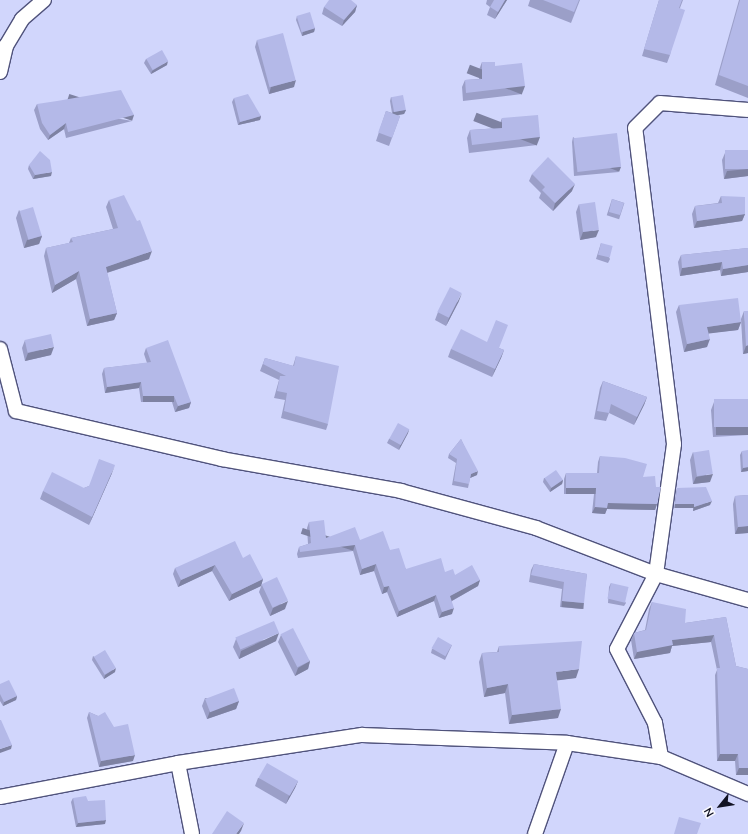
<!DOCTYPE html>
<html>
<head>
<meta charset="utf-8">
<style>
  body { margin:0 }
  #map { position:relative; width:748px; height:834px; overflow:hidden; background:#d1d6fc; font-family:"Nunito Sans",sans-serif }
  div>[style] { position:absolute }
  .roads { filter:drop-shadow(1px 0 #50537c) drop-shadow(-1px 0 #50537c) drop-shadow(0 1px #50537c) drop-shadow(0 -1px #50537c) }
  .minor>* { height:14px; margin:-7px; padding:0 7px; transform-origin:7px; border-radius:7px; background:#fff }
  .wall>* { inset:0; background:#9b9fc8; transform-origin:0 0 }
  .shaded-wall>* { inset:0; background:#7e82a2; transform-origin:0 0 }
  .building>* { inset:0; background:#b4b9e8; transform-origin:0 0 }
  span { translate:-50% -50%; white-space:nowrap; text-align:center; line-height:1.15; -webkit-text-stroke:3px #f9f9fe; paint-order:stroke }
  .north { position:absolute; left:700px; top:786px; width:40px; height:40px; -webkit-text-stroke:3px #f9f9fe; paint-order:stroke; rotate:240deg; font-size:11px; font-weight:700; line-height:16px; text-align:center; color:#121323 }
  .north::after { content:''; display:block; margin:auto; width:14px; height:18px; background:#121323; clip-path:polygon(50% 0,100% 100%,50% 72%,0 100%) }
</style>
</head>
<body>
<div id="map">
  <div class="roads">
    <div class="minor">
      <div style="left:0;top:72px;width:27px;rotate:-77deg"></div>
      <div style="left:6px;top:46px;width:31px;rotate:-59deg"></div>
      <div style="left:22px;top:19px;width:29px;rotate:-41deg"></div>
      <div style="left:0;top:349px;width:64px;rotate:75.5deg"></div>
      <div style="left:16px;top:411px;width:212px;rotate:13.1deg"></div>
      <div style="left:222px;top:459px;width:182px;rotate:10.1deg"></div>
      <div style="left:401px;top:491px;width:140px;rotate:15.3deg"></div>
      <div style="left:536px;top:528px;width:129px;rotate:21deg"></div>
      <div style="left:656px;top:574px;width:96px;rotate:15.8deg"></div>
      <div style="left:661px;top:757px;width:35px;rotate:-100deg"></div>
      <div style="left:655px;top:723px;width:83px;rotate:-117.2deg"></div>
      <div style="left:617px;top:649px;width:85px;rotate:-62.5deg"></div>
      <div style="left:656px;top:574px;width:131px;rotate:-82.1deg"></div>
      <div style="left:674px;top:444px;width:318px;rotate:-97deg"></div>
      <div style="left:635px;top:128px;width:35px;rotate:-45deg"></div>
      <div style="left:660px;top:103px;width:88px;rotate:4.5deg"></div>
      <div style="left:178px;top:763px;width:72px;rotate:78.8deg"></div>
      <div style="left:0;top:797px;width:181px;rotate:-10.8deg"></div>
      <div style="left:178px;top:763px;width:186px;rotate:-8.7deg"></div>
      <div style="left:362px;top:735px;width:205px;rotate:2.2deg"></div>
      <div style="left:567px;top:743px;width:95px;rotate:8.5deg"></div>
      <div style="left:661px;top:757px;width:95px;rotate:23deg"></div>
      <div style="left:535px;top:834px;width:96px;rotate:-70.6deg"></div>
    </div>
  </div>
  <div class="wall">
    <div style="clip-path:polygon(487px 0,507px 0,495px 19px,487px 15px,490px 7px,486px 4px)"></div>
    <div style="clip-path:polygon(530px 0,580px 0,571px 23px,528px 6px)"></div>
    <div style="clip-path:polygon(659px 0,683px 0,680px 8px,670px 55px,667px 63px,642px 56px)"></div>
    <div style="clip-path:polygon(739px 0,748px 0,748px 98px,715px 85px)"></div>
    <div style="clip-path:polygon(357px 5px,355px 12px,342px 26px,322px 14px,324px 7px)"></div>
    <div style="clip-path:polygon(297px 16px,315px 28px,314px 32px,302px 36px,296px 20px)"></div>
    <div style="clip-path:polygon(257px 40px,294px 87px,269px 94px,255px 47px)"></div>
    <div style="clip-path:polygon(146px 59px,167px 65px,151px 74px,144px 63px)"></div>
    <div style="clip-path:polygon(482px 62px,495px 66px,522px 94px,463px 101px,462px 87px,465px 80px,479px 79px,479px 70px)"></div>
    <div style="clip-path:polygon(391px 97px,406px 110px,404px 114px,397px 115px,400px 116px,389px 146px,376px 141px,386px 111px,392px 113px,390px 101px)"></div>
    <div style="clip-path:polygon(234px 98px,261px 116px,260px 120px,238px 125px,232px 102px)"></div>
    <div style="clip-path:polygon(37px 104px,132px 121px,66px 138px,64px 129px,48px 140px,40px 129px,34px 110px)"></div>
    <div style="clip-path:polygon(502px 118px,537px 145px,469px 153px,467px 138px,470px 130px,499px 128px,499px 126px)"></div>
    <div style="clip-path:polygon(573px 137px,619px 172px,574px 176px,572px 142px)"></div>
    <div style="clip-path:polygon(748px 150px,748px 176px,724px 179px,722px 160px,725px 153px)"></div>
    <div style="clip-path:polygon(29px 165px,51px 176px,33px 179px,28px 169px)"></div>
    <div style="clip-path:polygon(532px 174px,572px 191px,553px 211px,539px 198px,541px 193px,529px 181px)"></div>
    <div style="clip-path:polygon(721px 196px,745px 214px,742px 221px,694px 228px,692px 214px,695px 206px,718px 203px)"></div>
    <div style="left:612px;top:199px;width:13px;height:17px;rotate:18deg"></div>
    <div style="clip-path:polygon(109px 200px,149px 259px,107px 273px,117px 313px,114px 320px,87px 326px,76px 279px,52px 293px,44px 256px,46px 248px,69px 243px,71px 238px,113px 229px,106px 207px)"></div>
    <div style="clip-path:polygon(579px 204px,596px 237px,580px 240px,576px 212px)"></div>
    <div style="clip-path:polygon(19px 210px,42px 236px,39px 244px,24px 248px,16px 218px)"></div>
    <div style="clip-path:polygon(601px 243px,610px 259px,608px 263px,596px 259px)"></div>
    <div style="clip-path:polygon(748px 248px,748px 272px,721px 276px,720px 270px,680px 276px,678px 262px,681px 255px)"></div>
    <div style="clip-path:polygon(459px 301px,446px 326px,435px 320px,438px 312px)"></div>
    <div style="clip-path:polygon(679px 305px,741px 322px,738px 330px,709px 333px,707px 347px,684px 352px,676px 312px)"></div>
    <div style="clip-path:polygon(744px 311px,748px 353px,743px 354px,741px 319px)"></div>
    <div style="clip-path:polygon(25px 340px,51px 355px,25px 361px,22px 348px)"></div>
    <div style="clip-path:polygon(146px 348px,191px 402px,189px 408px,175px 412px,172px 402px,141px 402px,139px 388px,105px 393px,102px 374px,104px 368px,147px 363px,144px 354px)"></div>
    <div style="clip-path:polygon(499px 348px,504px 350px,501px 358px,492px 377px,448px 357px,451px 349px)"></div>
    <div style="clip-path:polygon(296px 356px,328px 424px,326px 430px,281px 418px,285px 400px,274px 398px,279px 380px,260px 371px,265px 358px,293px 366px)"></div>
    <div style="clip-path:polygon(603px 381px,647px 397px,644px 405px,634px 425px,609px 413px,606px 421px,594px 419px,600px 388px)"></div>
    <div style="clip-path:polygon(714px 402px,748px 435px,713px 437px,711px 410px)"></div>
    <div style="clip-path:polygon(409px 429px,408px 433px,399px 450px,387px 443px,389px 439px)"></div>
    <div style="clip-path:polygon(461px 439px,477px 475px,470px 478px,468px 488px,452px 485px,456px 463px,448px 458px,449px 454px)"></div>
    <div style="clip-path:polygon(742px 451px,748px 471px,741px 472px,740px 455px)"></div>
    <div style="clip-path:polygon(693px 452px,710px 482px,693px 484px,690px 460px)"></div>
    <div style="clip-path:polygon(600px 456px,643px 477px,657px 504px,655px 510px,607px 509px,605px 514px,592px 513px,594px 494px,564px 494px,564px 479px,566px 473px,597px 473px,598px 462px)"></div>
    <div style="clip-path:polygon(112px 473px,89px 525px,40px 499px,43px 491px,84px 488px,89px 486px)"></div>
    <div style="clip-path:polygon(544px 478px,563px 480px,562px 484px,550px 492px,543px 482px)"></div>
    <div style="clip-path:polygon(677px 488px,710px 505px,693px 511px,693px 508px,674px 508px,676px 492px)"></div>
    <div style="clip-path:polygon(748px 495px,748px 533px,735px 534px,733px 504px,735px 496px)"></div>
    <div style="clip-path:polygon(309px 522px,326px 538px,360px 540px,390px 550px,406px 569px,445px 572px,455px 575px,480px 580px,478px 586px,452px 601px,452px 614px,439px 618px,434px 601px,397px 617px,387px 592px,382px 594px,374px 571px,360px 575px,353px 551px,298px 558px,297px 554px,299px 547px,308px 544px,307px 528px)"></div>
    <div style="clip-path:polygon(243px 558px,263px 579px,261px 586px,229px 601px,212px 571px,178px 587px,173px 574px,175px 568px)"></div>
    <div style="clip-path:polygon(534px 564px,587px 574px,582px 609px,560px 607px,562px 589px,529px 582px,531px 570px)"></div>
    <div style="clip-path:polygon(611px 583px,626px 603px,624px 606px,608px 603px,609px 587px)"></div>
    <div style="clip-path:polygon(262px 584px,285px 609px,270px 616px,259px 592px)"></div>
    <div style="clip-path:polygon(652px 602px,685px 623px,726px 617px,736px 666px,748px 669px,748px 775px,736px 775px,735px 761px,717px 761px,715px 675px,717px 670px,711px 642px,672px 646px,670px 653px,634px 659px,631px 640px,634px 633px,645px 630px,649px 609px)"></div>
    <div style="clip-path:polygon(281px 635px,310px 661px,308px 669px,295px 676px,278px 642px)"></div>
    <div style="clip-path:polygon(236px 639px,276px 641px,239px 659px,233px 647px)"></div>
    <div style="clip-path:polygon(452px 645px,445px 660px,431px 653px,432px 649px)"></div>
    <div style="clip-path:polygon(499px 646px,576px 678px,557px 680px,558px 718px,509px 724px,505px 693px,484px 697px,479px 662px,482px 653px,497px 652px)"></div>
    <div style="clip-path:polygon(93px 656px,115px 672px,104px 679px,92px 660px)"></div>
    <div style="clip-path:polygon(0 684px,17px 696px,16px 700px,3px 706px,0 701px)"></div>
    <div style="clip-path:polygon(205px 698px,239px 701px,236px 709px,207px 719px,202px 706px)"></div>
    <div style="clip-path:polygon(89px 712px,98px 716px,133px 761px,99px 767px,87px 718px)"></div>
    <div style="clip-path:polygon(258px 778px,298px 781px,295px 788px,286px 804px,255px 786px)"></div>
    <div style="clip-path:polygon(73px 798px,88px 801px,105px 824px,76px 827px,71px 802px)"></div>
  </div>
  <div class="shaded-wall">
    <div style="clip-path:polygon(505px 0,507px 0,495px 19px,498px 12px)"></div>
    <div style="clip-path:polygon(357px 5px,355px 12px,342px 26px,344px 20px)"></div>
    <div style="clip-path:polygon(315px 28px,314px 32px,302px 36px,303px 32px)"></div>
    <div style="clip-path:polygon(168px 61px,167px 65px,151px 74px,152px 71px)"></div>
    <div style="clip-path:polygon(296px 80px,294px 87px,269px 94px,271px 87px)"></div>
    <div style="left:525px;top:86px;width:9px;height:59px;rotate:111deg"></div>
    <div style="clip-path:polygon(406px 110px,404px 114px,392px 116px,393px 112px)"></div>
    <div style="left:134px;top:115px;width:6px;height:68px;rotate:108deg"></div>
    <div style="clip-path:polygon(261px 116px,260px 120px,238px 125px,240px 122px)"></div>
    <div style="clip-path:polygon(66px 123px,64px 129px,48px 140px,50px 135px)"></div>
    <div style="left:540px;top:137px;width:9px;height:68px;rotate:111deg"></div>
    <div style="left:621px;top:167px;width:5px;height:46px;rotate:112deg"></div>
    <div style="clip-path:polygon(748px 169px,748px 176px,724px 179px,727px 171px)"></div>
    <div style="clip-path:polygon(52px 172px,51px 176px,33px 179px,35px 175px)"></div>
    <div style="clip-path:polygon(575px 184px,572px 191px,553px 211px,555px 203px)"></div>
    <div style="clip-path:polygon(745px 214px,742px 221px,694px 228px,697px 221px)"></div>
    <div style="clip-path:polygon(599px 230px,596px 237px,580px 240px,583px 232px)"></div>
    <div style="clip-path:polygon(42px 236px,39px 244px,24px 248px,27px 240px)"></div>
    <div style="clip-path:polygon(152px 251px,149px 259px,103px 274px,106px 267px)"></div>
    <div style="clip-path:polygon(722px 262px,720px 270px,680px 276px,682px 268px)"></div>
    <div style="clip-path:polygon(748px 265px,748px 272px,721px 276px,723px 269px)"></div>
    <div style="clip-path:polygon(79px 271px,76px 279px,52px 293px,55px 285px)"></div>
    <div style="clip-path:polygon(462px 293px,459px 301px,446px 326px,449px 318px)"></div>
    <div style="clip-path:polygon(117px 313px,114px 320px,87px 326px,90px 319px)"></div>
    <div style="clip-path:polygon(741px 322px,738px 330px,705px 334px,707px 327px)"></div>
    <div style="clip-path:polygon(710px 339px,707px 347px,684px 352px,687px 344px)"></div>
    <div style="clip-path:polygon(748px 345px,748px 353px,743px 354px,746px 346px)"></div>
    <div style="clip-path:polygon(54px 347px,51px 355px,25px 361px,28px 353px)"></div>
    <div style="clip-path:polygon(504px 350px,501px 358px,492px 377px,495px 369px)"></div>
    <div style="clip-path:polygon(141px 382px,139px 388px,105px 393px,107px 387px)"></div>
    <div style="left:143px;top:396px;width:31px;height:6px"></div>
    <div style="clip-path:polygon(647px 397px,644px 405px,634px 425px,637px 417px)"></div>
    <div style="clip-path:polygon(191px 402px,189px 408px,175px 412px,178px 406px)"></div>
    <div style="left:748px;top:427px;width:8px;height:32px;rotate:90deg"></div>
    <div style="clip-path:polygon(409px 429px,408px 433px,399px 450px,400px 446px)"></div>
    <div style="clip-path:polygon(115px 465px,112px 473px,89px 525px,92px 517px)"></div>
    <div style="clip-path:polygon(748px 467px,748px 471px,741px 472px,743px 468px)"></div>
    <div style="clip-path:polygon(478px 471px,477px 475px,470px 478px,471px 474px)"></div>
    <div style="clip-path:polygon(713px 474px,710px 482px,693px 484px,696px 477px)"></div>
    <div style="clip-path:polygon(563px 480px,562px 484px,550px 492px,551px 488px)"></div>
    <div style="left:566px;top:488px;width:30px;height:6px"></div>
    <div style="clip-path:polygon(712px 501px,710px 505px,693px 511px,694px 507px)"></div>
    <div style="clip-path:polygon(608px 503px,657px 504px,655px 510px,607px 509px,605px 514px,592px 513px,595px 507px)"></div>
    <div style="left:675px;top:504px;width:19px;height:4px"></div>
    <div style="clip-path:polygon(748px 526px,748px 533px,735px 534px,738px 527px)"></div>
    <div style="left:355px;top:545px;width:6px;height:55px;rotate:108deg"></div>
    <div style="clip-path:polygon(376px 564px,374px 571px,360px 575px,362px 569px)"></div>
    <div style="clip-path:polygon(215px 565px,212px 571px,178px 587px,181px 580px)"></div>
    <div style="clip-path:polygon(263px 579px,261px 586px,229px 601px,232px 594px)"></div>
    <div style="clip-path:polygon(480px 580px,478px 586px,448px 603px,450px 596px)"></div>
    <div style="clip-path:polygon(389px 586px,387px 592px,382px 594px,384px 587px)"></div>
    <div style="clip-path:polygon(436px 595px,434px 601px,397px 617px,399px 611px)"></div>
    <div style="clip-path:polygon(288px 601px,285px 609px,270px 616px,273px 608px)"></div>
    <div style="left:562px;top:601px;width:22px;height:6px;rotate:5deg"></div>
    <div style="clip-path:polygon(454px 608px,452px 614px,439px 618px,442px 612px)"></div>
    <div style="clip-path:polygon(279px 633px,276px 641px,239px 659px,241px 651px)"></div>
    <div style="clip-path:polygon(714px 635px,711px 642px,672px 646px,670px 653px,634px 659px,637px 652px,672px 640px)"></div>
    <div style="clip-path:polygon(310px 661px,308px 669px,295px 676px,298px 668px)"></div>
    <div style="clip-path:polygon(116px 668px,115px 672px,104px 679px,105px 675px)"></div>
    <div style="clip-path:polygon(579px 669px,576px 678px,553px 681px,556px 672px)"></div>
    <div style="clip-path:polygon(508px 684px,505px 693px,484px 697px,487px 688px)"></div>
    <div style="clip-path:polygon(17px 696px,16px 700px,3px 706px,4px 702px)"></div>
    <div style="clip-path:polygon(239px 701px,236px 709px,207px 719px,210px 711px)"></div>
    <div style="clip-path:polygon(561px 709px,558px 718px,509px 724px,512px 715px)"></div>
    <div style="clip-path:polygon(12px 745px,11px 749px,0 753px,0 749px)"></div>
    <div style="clip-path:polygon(720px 754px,738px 754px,735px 761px,717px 761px)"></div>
    <div style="clip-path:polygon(135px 755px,133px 761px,99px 767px,101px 761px)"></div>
    <div style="clip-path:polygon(739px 768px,748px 768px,748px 775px,736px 775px)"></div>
    <div style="clip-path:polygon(298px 781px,295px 788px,286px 804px,289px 796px)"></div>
    <div style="clip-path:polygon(106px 820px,105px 824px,76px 827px,78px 823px)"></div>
    <div style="clip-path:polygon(244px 823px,241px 831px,239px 834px,236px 834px)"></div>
  </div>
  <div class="building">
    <div style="clip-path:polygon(329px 0,351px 0,357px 5px,344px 20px,324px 7px)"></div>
    <div style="clip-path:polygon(494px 0,505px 0,498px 12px,490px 7px)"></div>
    <div style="clip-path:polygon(543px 0,579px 0,574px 12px)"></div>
    <div style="clip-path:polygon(659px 0,682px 0,679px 8px,685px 10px,670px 55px,644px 49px)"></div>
    <div style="clip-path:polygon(740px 0,748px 0,748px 86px,719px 75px)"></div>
    <div style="left:310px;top:12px;width:17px;height:14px;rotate:73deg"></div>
    <div style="left:283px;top:33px;width:49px;height:27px;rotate:75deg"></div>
    <div style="left:162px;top:50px;width:13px;height:18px;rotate:61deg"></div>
    <div style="clip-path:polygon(482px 62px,495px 62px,495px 66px,522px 63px,525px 86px,466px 93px,465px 80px,482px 79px)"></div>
    <div style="clip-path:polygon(121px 90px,134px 115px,68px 132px,66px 123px,50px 135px,42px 123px,37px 104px,57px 101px)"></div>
    <div style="clip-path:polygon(248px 94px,261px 116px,240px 122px,234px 98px)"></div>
    <div style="left:403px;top:95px;width:15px;height:12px;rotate:79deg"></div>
    <div style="left:386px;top:111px;width:15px;height:23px;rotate:20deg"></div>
    <div style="clip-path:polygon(538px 115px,540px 137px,472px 145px,470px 130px,502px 128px,502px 118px)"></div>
    <div style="left:617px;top:133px;width:34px;height:44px;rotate:83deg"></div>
    <div style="left:748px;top:150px;width:19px;height:23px;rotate:90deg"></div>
    <div style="clip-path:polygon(40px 151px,50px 160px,52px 172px,35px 175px,29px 165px)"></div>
    <div style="clip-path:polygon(548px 157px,575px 184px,555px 203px,542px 190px,545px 187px,532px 174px)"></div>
    <div style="clip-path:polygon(124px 195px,137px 221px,140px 220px,152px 251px,106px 267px,117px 313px,90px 319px,79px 271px,55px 285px,46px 248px,73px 242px,71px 238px,118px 228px,109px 200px)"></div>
    <div style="clip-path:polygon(721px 196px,745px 197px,745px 214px,697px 221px,695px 206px,722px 203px)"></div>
    <div style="clip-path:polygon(612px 199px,624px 203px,620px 215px,609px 212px)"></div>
    <div style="left:595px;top:202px;width:28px;height:16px;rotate:82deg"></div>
    <div style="left:33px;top:207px;width:30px;height:14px;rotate:73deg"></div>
    <div style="left:601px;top:243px;width:12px;height:12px;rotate:14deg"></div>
    <div style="clip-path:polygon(748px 248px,748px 265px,723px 269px,722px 262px,682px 268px,681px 255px)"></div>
    <div style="left:450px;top:287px;width:13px;height:28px;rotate:27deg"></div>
    <div style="clip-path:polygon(738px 298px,741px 322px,707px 327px,710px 339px,687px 344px,679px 305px)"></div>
    <div style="clip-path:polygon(744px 311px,748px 311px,748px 345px,746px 346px)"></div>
    <div style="clip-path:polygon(496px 320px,508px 325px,499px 348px,504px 350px,495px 369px,451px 349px,461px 329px,487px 342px)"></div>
    <div style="left:51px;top:334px;width:13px;height:27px;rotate:77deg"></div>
    <div style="clip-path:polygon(168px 340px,191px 402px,178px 406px,174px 396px,143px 396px,141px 382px,107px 387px,104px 368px,151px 362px,146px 348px)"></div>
    <div style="clip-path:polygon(296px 356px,339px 366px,328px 424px,284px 411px,287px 393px,277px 391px,280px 376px,286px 376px,263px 364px,265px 358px,294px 366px)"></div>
    <div style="clip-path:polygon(603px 381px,647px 397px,637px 417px,611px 404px,609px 413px,597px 411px)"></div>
    <div style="left:748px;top:399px;width:28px;height:34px;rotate:90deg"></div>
    <div style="left:398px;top:423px;width:13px;height:18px;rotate:29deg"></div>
    <div style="clip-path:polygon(461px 439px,478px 471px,471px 474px,469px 484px,454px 481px,457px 459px,449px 454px)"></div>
    <div style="left:709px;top:450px;width:24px;height:16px;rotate:81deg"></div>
    <div style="clip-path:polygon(748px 450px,748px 467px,743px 468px,742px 451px)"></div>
    <div style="clip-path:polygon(600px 456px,625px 458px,647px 464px,643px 477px,655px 476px,656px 487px,661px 487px,657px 504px,608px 503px,607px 508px,595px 507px,596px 488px,566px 488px,566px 473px,599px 473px)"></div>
    <div style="clip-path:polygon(99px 459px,115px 465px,92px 517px,43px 491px,52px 472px,84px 488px,89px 486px)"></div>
    <div style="left:556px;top:470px;width:12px;height:14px;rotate:55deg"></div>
    <div style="clip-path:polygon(706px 487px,712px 501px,694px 507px,694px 504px,675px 504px,677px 488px)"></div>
    <div style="clip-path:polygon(748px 495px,748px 526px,738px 527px,735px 496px)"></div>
    <div style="clip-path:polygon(324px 520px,326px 538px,355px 527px,360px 540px,383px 531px,390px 550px,399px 548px,406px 569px,441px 558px,445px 572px,453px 569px,455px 575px,472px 565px,480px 580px,450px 596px,454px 608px,442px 612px,436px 595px,399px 611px,389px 586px,384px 587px,376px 564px,362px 569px,355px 545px,300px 552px,299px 547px,311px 543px,309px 522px)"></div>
    <div style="clip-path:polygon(235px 541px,243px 558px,250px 554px,263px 579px,232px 594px,215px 565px,181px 580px,175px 568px)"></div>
    <div style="clip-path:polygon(534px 564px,587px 574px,584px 603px,562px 601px,564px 582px,531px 575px)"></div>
    <div style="left:277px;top:577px;width:26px;height:17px;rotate:65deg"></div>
    <div style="left:611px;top:583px;width:18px;height:16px;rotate:13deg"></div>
    <div style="clip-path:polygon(652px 602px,686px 609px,685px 623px,726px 617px,736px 666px,748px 669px,748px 768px,739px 768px,738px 754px,720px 754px,717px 668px,720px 668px,714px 635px,672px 640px,673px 645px,637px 652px,634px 633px,646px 630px)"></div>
    <div style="left:274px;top:621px;width:13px;height:42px;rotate:67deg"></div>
    <div style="left:293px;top:628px;width:37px;height:14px;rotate:63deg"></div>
    <div style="left:438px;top:637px;width:16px;height:13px;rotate:30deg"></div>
    <div style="clip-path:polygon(582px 641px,579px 669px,556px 672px,561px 709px,512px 715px,508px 684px,487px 688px,482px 653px,499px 652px,499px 646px)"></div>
    <div style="left:105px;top:650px;width:21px;height:13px;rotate:59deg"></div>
    <div style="clip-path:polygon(9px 680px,17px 696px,4px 702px,0 694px,0 684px)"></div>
    <div style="left:234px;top:688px;width:14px;height:31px;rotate:69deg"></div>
    <div style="clip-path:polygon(89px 712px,98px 716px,105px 712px,114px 727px,128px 724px,135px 755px,101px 761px)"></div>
    <div style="clip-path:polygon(0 720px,1px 720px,12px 745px,0 749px)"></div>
    <div style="left:267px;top:763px;width:36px;height:17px;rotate:30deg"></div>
    <div style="clip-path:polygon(86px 796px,88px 801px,105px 800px,106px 820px,78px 823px,73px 798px)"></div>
    <div style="clip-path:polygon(227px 811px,244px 823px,236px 834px,212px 834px)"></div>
    <div style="clip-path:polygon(679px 817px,701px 823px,697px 834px,674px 834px)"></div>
  </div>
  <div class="north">N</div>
</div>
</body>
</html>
